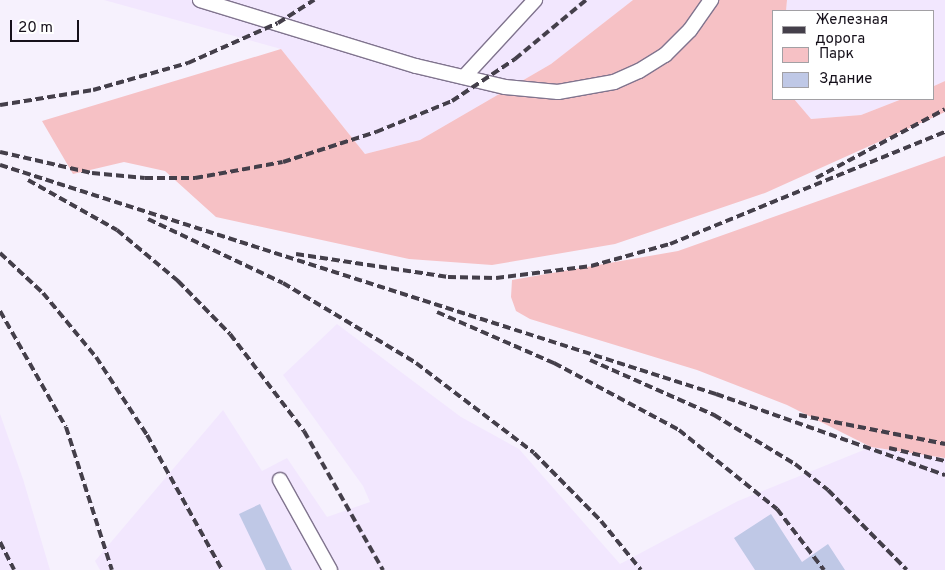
<!DOCTYPE html>
<html>
<head>
<meta charset="utf-8">
<style>
  body { margin:0 }
  #map { position:relative; width:945px; height:570px; overflow:hidden; background:#f6f1fd; font-family:Overpass,sans-serif }
  div>[style] { position:absolute }
  .built>* { inset:0; background:#f2e7fe }
  .green>* { inset:0; background:#f6c1c5 }
  .building>* { inset:0; background:#bfc8e6 }
  .roads { filter:drop-shadow(1px 0 #80748e) drop-shadow(-1px 0 #80748e) drop-shadow(0 1px #80748e) drop-shadow(0 -1px #80748e) }
  .lane>* { height:14px; margin:-7px; padding:0 7px; transform-origin:7px; border-radius:7px; background:#fff }
  .rail>* { height:4px; margin-top:-2px; transform-origin:0; background:repeating-linear-gradient(90deg,#443f4a 0 8px,transparent 0 12px) }
  span { translate:-50% -50%; white-space:nowrap; text-align:center; line-height:1.15; -webkit-text-stroke:5px #fff; paint-order:stroke }
  .legend { position:absolute; left:772px; top:10px; width:162px; height:90px; box-sizing:border-box; background:#fff; border:1px solid #a2a0a4; margin:0; padding:6px 9px; list-style:none; font-size:15px; color:#16111b }
  .legend li { display:flex; align-items:center; gap:10px; height:25px }
  .legend b { width:25px; border:1px solid #a2a0a4 }
  .scale { position:absolute; left:10px; top:20px; width:69px; height:22px; box-sizing:border-box; border:2px solid #16111b; border-top:0; padding-left:6px; font-size:15px; line-height:18px; white-space:nowrap; color:#16111b; -webkit-text-stroke:4px #fff; paint-order:stroke }
</style>
</head>
<body>
<div id="map">
  <div class="built">
    <div style="clip-path:polygon(104px 0,633px 0,551px 64px,420px 140px,365px 154px,281px 49px)"></div>
    <div style="clip-path:polygon(787px 0,945px 0,945px 81px,934px 86px,934px 11px,786px 11px)"></div>
    <div style="clip-path:polygon(794px 99px,902px 99px,861px 115px,810px 119px)"></div>
    <div style="clip-path:polygon(337px 324px,461px 417px,519px 449px,620px 564px,738px 501px,871px 447px,945px 458px,945px 570px,100px 570px,95px 561px,223px 410px,262px 471px,287px 458px,327px 517px,370px 502px,363px 486px,283px 375px)"></div>
    <div style="clip-path:polygon(0 414px,23px 479px,50px 570px,0 570px)"></div>
  </div>
  <div class="green">
    <div style="clip-path:polygon(633px 0,787px 0,786px 11px,774px 11px,774px 99px,794px 99px,811px 119px,861px 115px,902px 99px,934px 99px,934px 86px,945px 81px,945px 112px,765px 193px,615px 244px,492px 265px,409px 259px,216px 217px,165px 171px,124px 162px,73px 174px,42px 121px,281px 49px,365px 154px,420px 140px,551px 64px)"></div>
    <div style="clip-path:polygon(945px 156px,945px 458px,871px 447px,787px 405px,697px 370px,530px 319px,516px 311px,511px 297px,512px 280px,678px 251px)"></div>
  </div>
  <div class="building">
    <div style="clip-path:polygon(260px 504px,292px 570px,266px 570px,239px 514px)"></div>
    <div style="clip-path:polygon(771px 514px,802px 562px,828px 544px,845px 570px,755px 570px,734px 538px)"></div>
  </div>
  <div class="roads">
    <div class="lane">
      <div style="left:200px;top:0;width:226px;rotate:17deg"></div>
      <div style="left:416px;top:66px;width:91px;rotate:13.3deg"></div>
      <div style="left:505px;top:87px;width:53px;rotate:5.4deg"></div>
      <div style="left:558px;top:92px;width:57px;rotate:-10.1deg"></div>
      <div style="left:614px;top:82px;width:27px;rotate:-24deg"></div>
      <div style="left:639px;top:71px;width:31px;rotate:-32deg"></div>
      <div style="left:665px;top:55px;width:35px;rotate:-45deg"></div>
      <div style="left:690px;top:30px;width:37px;rotate:-55deg"></div>
      <div style="left:464px;top:77px;width:105px;rotate:-47.3deg"></div>
      <div style="left:280px;top:480px;width:103px;rotate:60.9deg"></div>
    </div>
  </div>
  <div class="rail">
    <div style="left:0;top:105px;width:94px;rotate:-9.2deg"></div>
    <div style="left:93px;top:90px;width:99px;rotate:-15.9deg"></div>
    <div style="left:188px;top:63px;width:98px;rotate:-24deg"></div>
    <div style="left:278px;top:23px;width:43px;rotate:-32.6deg"></div>
    <div style="left:0;top:152px;width:94px;rotate:12.9deg"></div>
    <div style="left:92px;top:173px;width:53px;rotate:5.4deg"></div>
    <div style="left:145px;top:178px;width:50px"></div>
    <div style="left:195px;top:178px;width:89px;rotate:-10.3deg"></div>
    <div style="left:283px;top:162px;width:98px;rotate:-17.9deg"></div>
    <div style="left:376px;top:132px;width:82px;rotate:-22.2deg"></div>
    <div style="left:452px;top:101px;width:76px;rotate:-33.7deg"></div>
    <div style="left:515px;top:59px;width:92px;rotate:-39.7deg"></div>
    <div style="left:0;top:165px;width:752px;rotate:17.74deg"></div>
    <div style="left:716px;top:394px;width:243px;rotate:19.5deg"></div>
    <div style="left:816px;top:178px;width:146px;rotate:-28.1deg"></div>
    <div style="left:28px;top:180px;width:102px;rotate:29.3deg"></div>
    <div style="left:117px;top:230px;width:80px;rotate:39.9deg"></div>
    <div style="left:178px;top:281px;width:74px;rotate:45.5deg"></div>
    <div style="left:230px;top:334px;width:122px;rotate:52.7deg"></div>
    <div style="left:304px;top:431px;width:160px;rotate:60.4deg"></div>
    <div style="left:148px;top:219px;width:149px;rotate:25.4deg"></div>
    <div style="left:283px;top:283px;width:155px;rotate:31deg"></div>
    <div style="left:416px;top:363px;width:148px;rotate:37.3deg"></div>
    <div style="left:534px;top:453px;width:95px;rotate:45.4deg"></div>
    <div style="left:601px;top:521px;width:63px;rotate:50.8deg"></div>
    <div style="left:0;top:253px;width:59px;rotate:42.9deg"></div>
    <div style="left:43px;top:293px;width:83px;rotate:50.4deg"></div>
    <div style="left:96px;top:357px;width:93px;rotate:56.8deg"></div>
    <div style="left:147px;top:435px;width:154px;rotate:60.9deg"></div>
    <div style="left:296px;top:254px;width:154px;rotate:8.6deg"></div>
    <div style="left:448px;top:277px;width:48px;rotate:1.2deg"></div>
    <div style="left:496px;top:278px;width:96px;rotate:-7.2deg"></div>
    <div style="left:591px;top:266px;width:82px;rotate:-15.6deg"></div>
    <div style="left:670px;top:244px;width:297px;rotate:-22.2deg"></div>
    <div style="left:0;top:311px;width:133px;rotate:60.4deg"></div>
    <div style="left:66px;top:427px;width:150px;rotate:72.2deg"></div>
    <div style="left:437px;top:312px;width:128px;rotate:23.6deg"></div>
    <div style="left:554px;top:363px;width:142px;rotate:28.2deg"></div>
    <div style="left:679px;top:430px;width:126px;rotate:38.9deg"></div>
    <div style="left:777px;top:509px;width:77px;rotate:52.4deg"></div>
    <div style="left:590px;top:360px;width:136px;rotate:23.9deg"></div>
    <div style="left:714px;top:415px;width:95px;rotate:31.2deg"></div>
    <div style="left:795px;top:464px;width:42px;rotate:38.2deg"></div>
    <div style="left:828px;top:490px;width:112px;rotate:45.4deg"></div>
    <div style="left:799px;top:415px;width:149px;rotate:11.2deg"></div>
    <div style="left:889px;top:448px;width:57px;rotate:13.1deg"></div>
    <div style="left:0;top:542px;width:31px;rotate:63deg"></div>
  </div>
  <ul class="legend">
  <li><b style="height:6px;background:#443f4a"></b>Железная дорога</li>
  <li><b style="height:14px;background:#f6c1c5"></b>Парк</li>
  <li><b style="height:14px;background:#bfc8e6"></b>Здание</li>
  </ul>
  <div class="scale">20 m</div>
</div>
</body>
</html>
